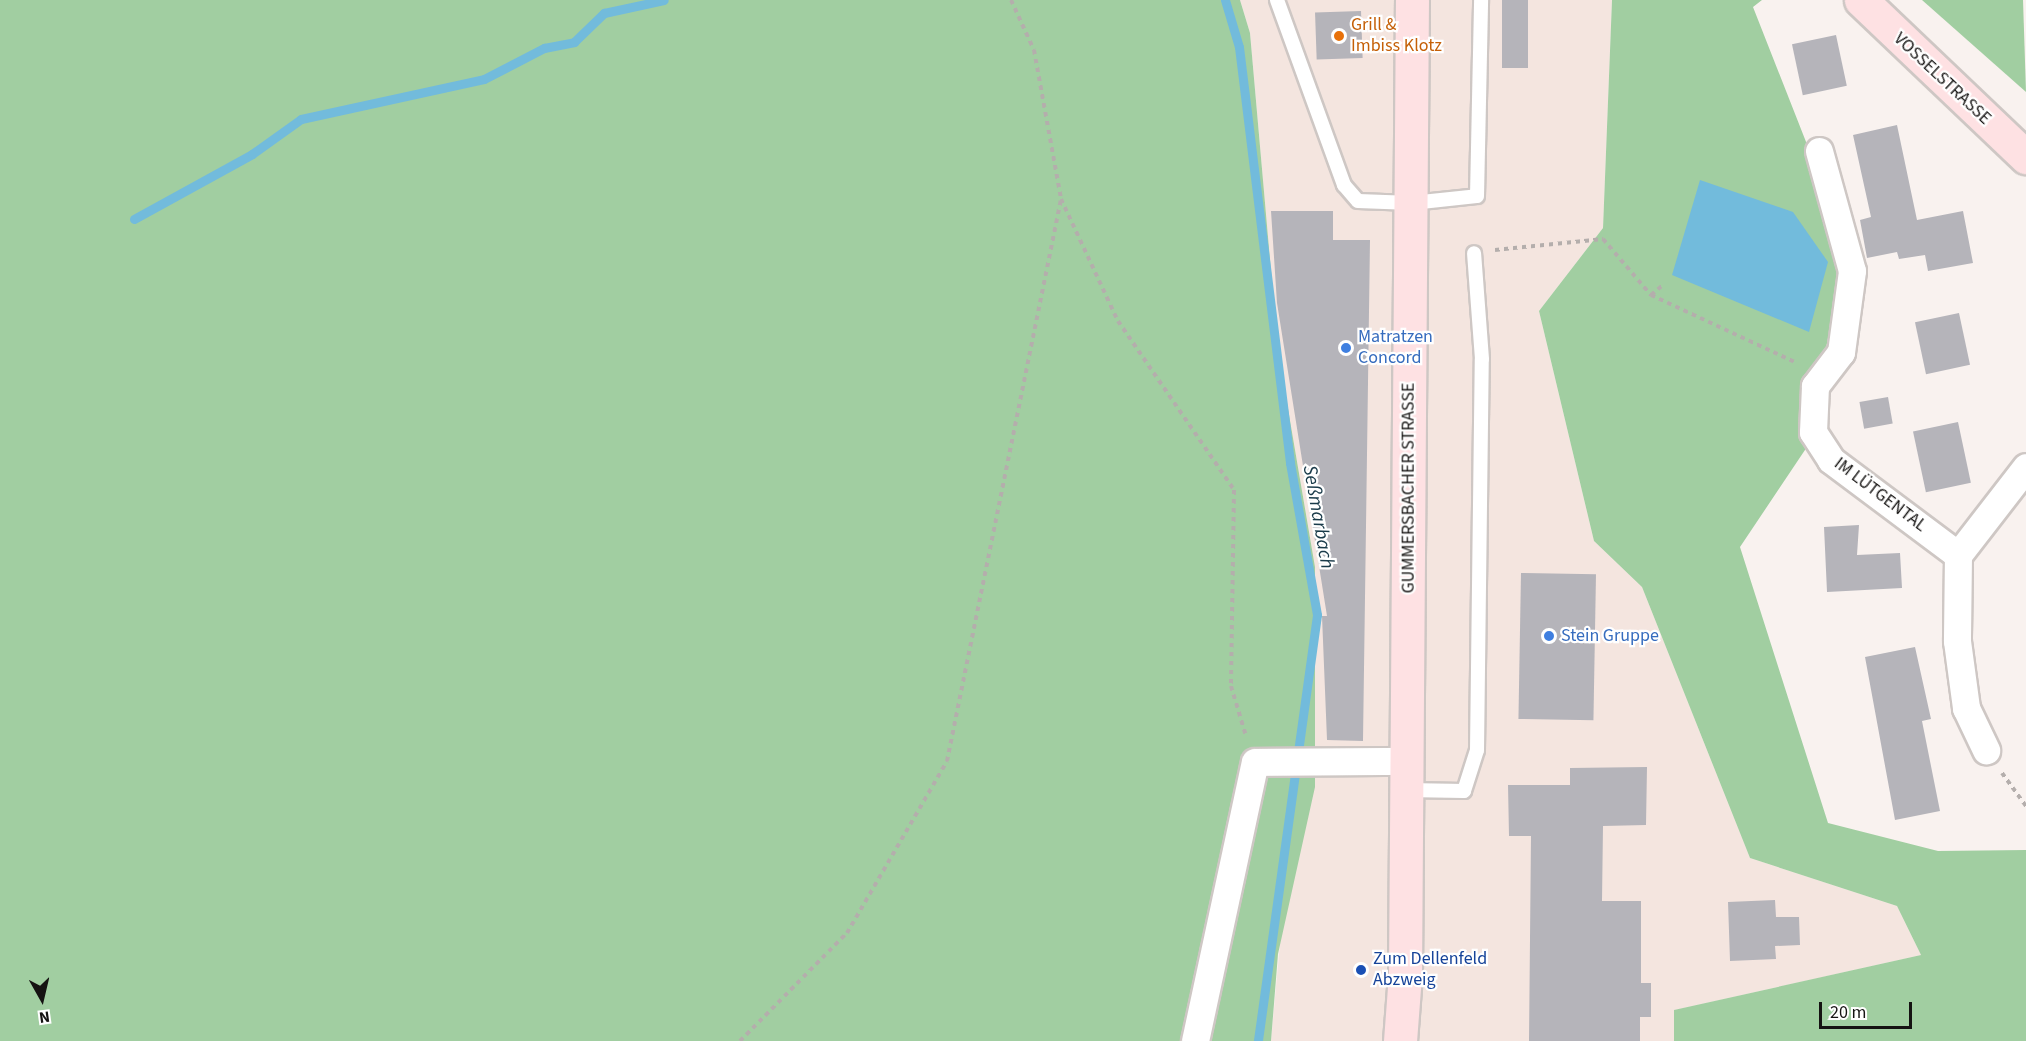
<!DOCTYPE html>
<html>
<head>
<meta charset="utf-8">
<style>
  body { margin:0 }
  #map { position:relative; width:2026px; height:1041px; overflow:hidden; background:#f9f2ef; font-family:"Source Sans 3",sans-serif }
  div>[style] { position:absolute }
  .built>* { inset:0; background:#f4e5df }
  .green>* { inset:0; background:#a1cea1 }
  .water>* { inset:0; background:#72bbdc }
  .stream>* { height:9px; margin:-4.5px; padding:0 4.5px; transform-origin:4.5px; border-radius:4.5px; background:#72bbdc }
  .building>* { inset:0; background:#b5b4ba; transform-origin:0 0 }
  .path>* { height:4px; margin-top:-2px; transform-origin:0; background:repeating-linear-gradient(90deg,#b4aeac 0 4.5px,transparent 0 9px) }
  .roads { filter:drop-shadow(2px 0 #cec7c4) drop-shadow(-2px 0 #cec7c4) drop-shadow(0 2px #cec7c4) drop-shadow(0 -2px #cec7c4) }
  .lane>* { height:14px; margin:-7px; padding:0 7px; transform-origin:7px; border-radius:7px; background:#fff }
  .street>* { height:27px; margin:-13.5px; padding:0 13.5px; transform-origin:13.5px; border-radius:13.5px; background:#fff }
  .secondary>* { height:33px; margin:-16.5px; padding:0 16.5px; transform-origin:16.5px; border-radius:16.5px; background:#fee1e3 }
  .dots>* { width:16px; height:16px; translate:-50% -50%; box-sizing:border-box; border:3px solid #fff; border-radius:50% }
  span { translate:-50% -50%; white-space:nowrap; text-align:center; line-height:1.15; -webkit-text-stroke:4.5px #fff; paint-order:stroke }
  .food-label { font-size:18px; color:#c56008 }
  .left { translate:0 -50%; text-align:left }
  .street-label { font-size:18px; color:#151312 }
  .shop-label { font-size:18px; color:#366cbe }
  .transit-label { font-size:18px; color:#164399 }
  .water-label { font-size:20px; color:#193a49; font-style:italic }
  .north { position:absolute; left:12px; top:969px; width:60px; height:60px; -webkit-text-stroke:4px #fff; paint-order:stroke; rotate:172deg; font-size:16px; font-weight:700; line-height:24px; text-align:center; color:#151312 }
  .north::after { content:''; display:block; margin:auto; width:21px; height:27px; background:#151312; clip-path:polygon(50% 0,100% 100%,50% 72%,0 100%) }
  .scale { position:absolute; left:1819px; top:1002px; width:93px; height:27px; box-sizing:border-box; border:3px solid #151312; border-top:0; padding-left:8px; font-size:18px; line-height:21px; white-space:nowrap; color:#151312; -webkit-text-stroke:4px #fff; paint-order:stroke }
</style>
</head>
<body>
<div id="map">
  <div class="built">
    <div style="clip-path:polygon(1240px 0,1612px 0,1603px 228px,1539px 311px,1594px 541px,1642px 587px,1750px 858px,1897px 906px,1921px 955px,1675px 1010px,1674px 1041px,1271px 1041px,1315px 567px,1278px 350px,1250px 33px)"></div>
  </div>
  <div class="green">
    <div style="clip-path:polygon(0 0,1240px 0,1250px 33px,1278px 350px,1315px 567px,1315px 787px,1278px 954px,1271px 1041px,0 1041px)"></div>
    <div style="clip-path:polygon(1612px 0,1762px 0,1753px 7px,1810px 152px,1843px 267px,1826px 348px,1805px 388px,1809px 444px,1740px 547px,1828px 823px,1938px 851px,2026px 850px,2026px 1041px,1674px 1041px,1674px 1010px,1921px 955px,1897px 906px,1750px 858px,1642px 587px,1594px 541px,1539px 311px,1603px 228px)"></div>
    <div style="clip-path:polygon(1922px 0,2023px 0,2026px 92px)"></div>
  </div>
  <div class="water">
    <div style="clip-path:polygon(1700px 180px,1793px 212px,1828px 262px,1809px 332px,1672px 275px)"></div>
  </div>
  <div class="stream">
    <div style="left:1225px;top:0;width:49px;rotate:73.4deg"></div>
    <div style="left:1239px;top:47px;width:419px;rotate:83deg"></div>
    <div style="left:1290px;top:463px;width:154px;rotate:79.9deg"></div>
    <div style="left:1317px;top:615px;width:430px;rotate:97.9deg"></div>
    <div style="left:134px;top:219px;width:135px;rotate:-28.8deg"></div>
    <div style="left:252px;top:154px;width:60px;rotate:-35.5deg"></div>
    <div style="left:301px;top:119px;width:187px;rotate:-12.3deg"></div>
    <div style="left:484px;top:79px;width:68px;rotate:-27.3deg"></div>
    <div style="left:544px;top:48px;width:31px;rotate:-11deg"></div>
    <div style="left:574px;top:42px;width:42px;rotate:-44deg"></div>
    <div style="left:604px;top:13px;width:61px;rotate:-12.2deg"></div>
  </div>
  <div class="building">
    <div style="left:1502px;top:0;width:26px;height:68px"></div>
    <div style="left:1361px;top:11px;width:47px;height:46px;rotate:88deg"></div>
    <div style="left:1836px;top:35px;width:52px;height:45px;rotate:78deg"></div>
    <div style="clip-path:polygon(1897px 125px,1917px 220px,1963px 211px,1973px 263px,1928px 271px,1925px 255px,1899px 259px,1897px 252px,1867px 258px,1860px 220px,1871px 217px,1853px 135px)"></div>
    <div style="clip-path:polygon(1271px 211px,1333px 211px,1333px 240px,1370px 240px,1363px 741px,1327px 740px,1322px 616px,1327px 616px,1277px 303px)"></div>
    <div style="left:1959px;top:313px;width:53px;height:45px;rotate:78deg"></div>
    <div style="left:1888px;top:397px;width:27px;height:29px;rotate:80deg"></div>
    <div style="left:1958px;top:422px;width:62px;height:46px;rotate:78deg"></div>
    <div style="clip-path:polygon(1859px 525px,1857px 555px,1900px 553px,1902px 588px,1827px 592px,1824px 527px)"></div>
    <div style="left:1521px;top:573px;width:75px;height:146px;rotate:1deg"></div>
    <div style="clip-path:polygon(1915px 647px,1931px 719px,1922px 721px,1940px 811px,1895px 820px,1865px 657px)"></div>
    <div style="clip-path:polygon(1647px 767px,1646px 825px,1603px 826px,1602px 901px,1641px 901px,1641px 983px,1651px 983px,1651px 1017px,1640px 1017px,1640px 1041px,1529px 1041px,1531px 836px,1509px 836px,1508px 785px,1570px 785px,1570px 768px)"></div>
    <div style="clip-path:polygon(1775px 900px,1776px 917px,1799px 917px,1800px 945px,1775px 946px,1776px 959px,1730px 961px,1728px 902px)"></div>
  </div>
  <div class="path">
    <div style="left:1011px;top:0;width:55px;rotate:65.3deg"></div>
    <div style="left:1034px;top:50px;width:151px;rotate:79.7deg"></div>
    <div style="left:1061px;top:199px;width:135px;rotate:65deg"></div>
    <div style="left:1118px;top:321px;width:205px;rotate:55.5deg"></div>
    <div style="left:1234px;top:490px;width:196px;rotate:90.9deg"></div>
    <div style="left:1231px;top:686px;width:52px;rotate:73.3deg"></div>
    <div style="left:1495px;top:250px;width:109px;rotate:-5.8deg"></div>
    <div style="left:1603px;top:239px;width:74px;rotate:49.4deg"></div>
    <div style="left:1651px;top:295px;width:161px;rotate:25deg"></div>
    <div style="left:1651px;top:295px;width:16px;rotate:-40deg"></div>
    <div style="left:2002px;top:773px;width:41px;rotate:54deg"></div>
    <div style="left:740px;top:1041px;width:152px;rotate:-45.3deg"></div>
    <div style="left:847px;top:933px;width:199px;rotate:-59.8deg"></div>
    <div style="left:947px;top:761px;width:573px;rotate:-78.53deg"></div>
  </div>
  <div class="roads">
    <div class="lane">
      <div style="left:1277px;top:0;width:197px;rotate:70.1deg"></div>
      <div style="left:1344px;top:185px;width:21px;rotate:49deg"></div>
      <div style="left:1358px;top:201px;width:54px;rotate:2.1deg"></div>
      <div style="left:1412px;top:203px;width:65px;rotate:-6.1deg"></div>
      <div style="left:1477px;top:196px;width:196px;rotate:-88.8deg"></div>
      <div style="left:1406px;top:790px;width:58px;rotate:1deg"></div>
      <div style="left:1464px;top:791px;width:43px;rotate:-72.4deg"></div>
      <div style="left:1477px;top:750px;width:391px;rotate:-89.3deg"></div>
      <div style="left:1482px;top:359px;width:106px;rotate:-94.3deg"></div>
    </div>
    <div class="street">
      <div style="left:1819px;top:151px;width:124px;rotate:74.6deg"></div>
      <div style="left:1852px;top:271px;width:82px;rotate:97.7deg"></div>
      <div style="left:1841px;top:352px;width:43px;rotate:127.4deg"></div>
      <div style="left:1815px;top:386px;width:46px;rotate:92.5deg"></div>
      <div style="left:1813px;top:432px;width:33px;rotate:57deg"></div>
      <div style="left:1831px;top:460px;width:159px;rotate:36.8deg"></div>
      <div style="left:1958px;top:555px;width:111px;rotate:-52.3deg"></div>
      <div style="left:1958px;top:555px;width:86px;rotate:90.7deg"></div>
      <div style="left:1957px;top:641px;width:68px;rotate:82.3deg"></div>
      <div style="left:1966px;top:708px;width:47px;rotate:64.5deg"></div>
      <div style="left:1195px;top:1041px;width:285px;rotate:-77.9deg"></div>
      <div style="left:1255px;top:762px;width:151px;rotate:-0.4deg"></div>
    </div>
    <div class="secondary">
      <div style="left:1861px;top:0;width:228px;rotate:43.6deg"></div>
      <div style="left:1400px;top:1041px;width:67px;rotate:-85.7deg"></div>
      <div style="left:1405px;top:974px;width:974px;rotate:-89.59deg"></div>
    </div>
  </div>
  <div class="dots">
    <div style="left:1339px;top:36px;background:#e8710a"></div>
    <div style="left:1346px;top:348px;background:#3f7fe0"></div>
    <div style="left:1549px;top:636px;background:#3f7fe0"></div>
    <div style="left:1361px;top:970px;background:#1a4fb4"></div>
  </div>
  <div class="food-label">
    <span class="left" style="left:1351px;top:36px">Grill &amp;<br>Imbiss Klotz</span>
  </div>
  <div class="street-label">
    <span style="left:1942px;top:79px;rotate:43deg">VOSSELSTRASSE</span>
    <span style="left:1409px;top:488px;rotate:-90deg">GUMMERSBACHER STRASSE</span>
    <span style="left:1880px;top:495px;rotate:37deg">IM LÜTGENTAL</span>
  </div>
  <div class="shop-label">
    <span class="left" style="left:1358px;top:348px">Matratzen<br>Concord</span>
    <span class="left" style="left:1561px;top:636px">Stein Gruppe</span>
  </div>
  <div class="transit-label">
    <span class="left" style="left:1373px;top:970px">Zum Dellenfeld<br>Abzweig</span>
  </div>
  <div class="water-label">
    <span style="left:1318px;top:517px;rotate:80deg">Seßmarbach</span>
  </div>
  <div class="north">N</div>
  <div class="scale">20 m</div>
</div>
</body>
</html>
